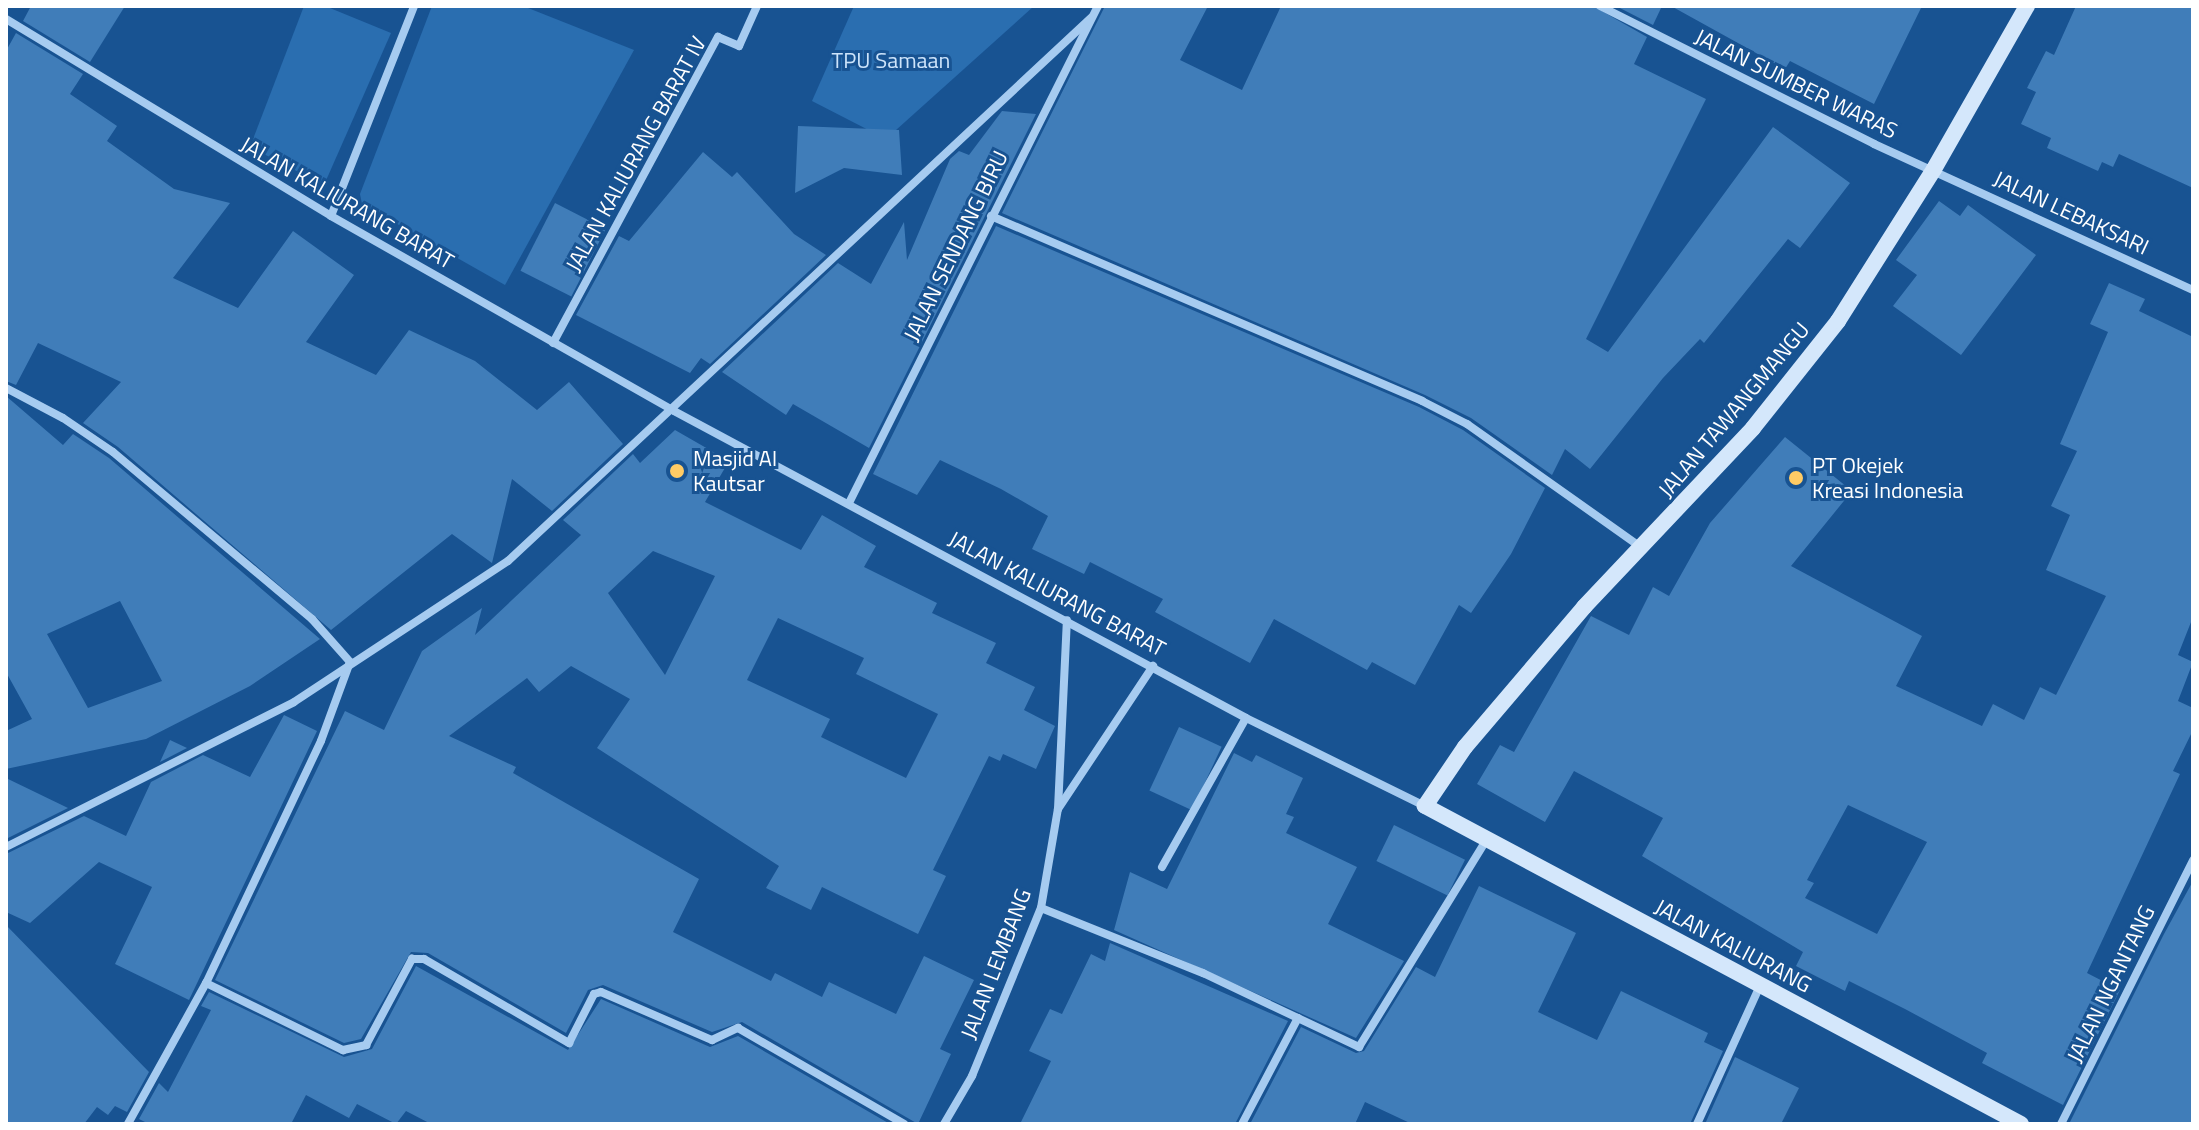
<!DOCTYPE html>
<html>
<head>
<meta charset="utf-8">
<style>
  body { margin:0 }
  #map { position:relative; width:2199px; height:1130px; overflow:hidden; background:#185392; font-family:"Titillium Web",sans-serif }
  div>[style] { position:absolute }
  .green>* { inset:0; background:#2a6eb0 }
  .building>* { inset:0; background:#407db9; transform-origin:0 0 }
  .street>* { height:8px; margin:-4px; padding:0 4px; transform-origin:4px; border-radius:4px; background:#a6cbf0 }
  .secondary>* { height:16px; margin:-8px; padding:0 8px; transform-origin:8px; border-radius:8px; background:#d4e7fb }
  .dots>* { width:22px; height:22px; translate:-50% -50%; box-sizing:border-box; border:4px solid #185392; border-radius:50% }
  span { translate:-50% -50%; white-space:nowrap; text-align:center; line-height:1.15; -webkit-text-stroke:6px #185392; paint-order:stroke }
  .park-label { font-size:22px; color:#cde4fb }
  .street-label { font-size:22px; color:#fff }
  .poi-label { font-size:22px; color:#fff }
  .left { translate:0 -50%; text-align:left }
  .frame { position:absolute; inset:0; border:8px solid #fff; pointer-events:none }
</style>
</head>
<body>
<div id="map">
  <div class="green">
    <div style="clip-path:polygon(304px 6px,325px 6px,391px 33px,324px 185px,250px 147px)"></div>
    <div style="clip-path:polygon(432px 6px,523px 6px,634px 50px,505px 285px,362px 204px,360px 194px)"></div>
    <div style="clip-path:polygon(854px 6px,1034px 6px,886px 139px,812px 101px)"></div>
  </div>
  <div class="building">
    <div style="clip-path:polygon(31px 6px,125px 6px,90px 62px,23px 21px)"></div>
    <div style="clip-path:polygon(1105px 6px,1208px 6px,1180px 60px,1242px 90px,1281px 6px,1593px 6px,1647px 37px,1634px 64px,1706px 99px,1586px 339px,1608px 352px,1773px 127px,1850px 183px,1800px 248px,1788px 239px,1704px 343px,1700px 339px,1663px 378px,1590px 469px,1565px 449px,1552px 475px,1471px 418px,1425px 395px,1002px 213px)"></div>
    <div style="clip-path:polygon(1616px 6px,1662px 6px,1653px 25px)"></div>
    <div style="clip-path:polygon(1671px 6px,1922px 6px,1874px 104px,1790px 61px,1785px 69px)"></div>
    <div style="clip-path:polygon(2076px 6px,2193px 6px,2193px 188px,2119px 154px,2113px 167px,2102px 162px,2098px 171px,2047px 148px,2051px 138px,2021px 124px,2036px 92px,2027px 88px,2046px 51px,2054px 55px)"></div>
    <div style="clip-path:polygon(16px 33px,83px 74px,70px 94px,117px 126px,107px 141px,174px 189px,230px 203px,173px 278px,238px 308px,293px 231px,354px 275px,306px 342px,376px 375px,409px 330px,475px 361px,537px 410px,569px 382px,623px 444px,552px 511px,512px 479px,492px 563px,452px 534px,331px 630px,118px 447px,83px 423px,121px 382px,38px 343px,16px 385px,6px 381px,6px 51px)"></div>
    <div style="clip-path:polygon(1002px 111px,1036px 114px,869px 448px,793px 404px,786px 415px,722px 372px,838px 263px,871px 284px,904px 222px,907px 260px,950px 159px,959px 151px,969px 155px)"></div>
    <div style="clip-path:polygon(798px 126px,899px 130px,902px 175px,844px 168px,795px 193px)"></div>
    <div style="clip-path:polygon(703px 152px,732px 177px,737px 172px,794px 234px,826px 255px,710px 364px,701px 358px,690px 373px,576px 315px,619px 236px,629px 241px)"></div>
    <div style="clip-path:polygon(1939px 201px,1960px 216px,1968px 205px,2036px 255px,1961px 355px,1893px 306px,1917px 275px,1896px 260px)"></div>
    <div style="left:555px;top:203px;width:57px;height:76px;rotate:27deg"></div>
    <div style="clip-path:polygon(996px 226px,1419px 407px,1463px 430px,1545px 488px,1511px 554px,1471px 613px,1459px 605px,1415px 685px,1372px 662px,1367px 670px,1274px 619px,1250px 663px,1155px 612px,1163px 599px,1090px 562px,1084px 574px,1032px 549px,1048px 516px,1001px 489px,940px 460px,917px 495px,873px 474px)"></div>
    <div style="clip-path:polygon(evenodd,2109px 283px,2145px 299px,2139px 311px,2193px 337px,2193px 617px,2178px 655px,2193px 662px,2178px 701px,2193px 708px,2193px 730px,2173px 771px,2180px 774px,2087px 973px,2120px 990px,2063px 1105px,1982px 1063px,1987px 1053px,1905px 1009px,1849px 981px,1845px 991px,1796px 966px,1803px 952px,1642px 856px,1663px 818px,1574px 771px,1545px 822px,1477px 784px,1500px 745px,1514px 752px,1591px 616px,1629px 635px,1653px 587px,1669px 596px,1710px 523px,1785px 437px,1852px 491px,1791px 566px,1922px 636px,1896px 686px,1982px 726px,1993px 704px,2024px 720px,2040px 687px,2056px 695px,2106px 596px,2046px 570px,2070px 515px,2051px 506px,2077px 451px,2060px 444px,2108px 332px,2090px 324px,2109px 283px,1848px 805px,1927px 842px,1877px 934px,1805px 898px,1814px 883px,1807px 880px,1848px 805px)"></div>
    <div style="clip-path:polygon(evenodd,6px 396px,63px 445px,73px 434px,109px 458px,320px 639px,250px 686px,146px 739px,6px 769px,6px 731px,32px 719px,6px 672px,6px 396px,120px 601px,162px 681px,88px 708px,47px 634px,120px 601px)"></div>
    <div style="clip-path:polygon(evenodd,675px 430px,729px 461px,705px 502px,801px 550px,822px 515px,876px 546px,864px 567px,937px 603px,932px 613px,996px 643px,986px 663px,1035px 687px,1024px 710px,1055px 726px,1036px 769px,1003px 754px,1000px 761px,989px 756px,933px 870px,946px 876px,918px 934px,822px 887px,811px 910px,766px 888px,779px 866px,597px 748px,630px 699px,571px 666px,539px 692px,527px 678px,449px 736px,516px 767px,513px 773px,699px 879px,673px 932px,771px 981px,775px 973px,822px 997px,829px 982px,896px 1014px,924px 956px,974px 980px,940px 1049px,951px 1054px,918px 1124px,742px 1022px,712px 1032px,603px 985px,588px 990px,566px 1033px,428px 953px,411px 952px,361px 1039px,344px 1043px,215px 980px,345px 711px,384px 730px,422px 651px,482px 608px,475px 635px,581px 535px,563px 520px,633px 454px,640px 463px,675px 430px,653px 551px,715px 576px,665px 675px,608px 593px,653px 551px,675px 430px,778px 618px,864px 658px,856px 674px,938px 714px,906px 778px,821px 737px,830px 719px,747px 680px,778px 618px)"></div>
    <div style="clip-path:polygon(284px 715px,317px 731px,189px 1000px,115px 964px,152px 887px,99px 862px,30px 923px,6px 912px,6px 854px,84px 816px,126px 836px,151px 782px,203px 755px,250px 777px)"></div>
    <div style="left:1179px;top:727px;width:47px;height:70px;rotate:25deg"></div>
    <div style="clip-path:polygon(170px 740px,187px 748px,160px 762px)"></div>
    <div style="clip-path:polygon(1234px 753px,1252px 762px,1256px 755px,1303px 778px,1286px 814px,1294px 817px,1286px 833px,1357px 867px,1328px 924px,1404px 961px,1356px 1038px,1114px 930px,1130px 872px,1167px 889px)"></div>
    <div style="clip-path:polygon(6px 778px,68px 808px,6px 839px)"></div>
    <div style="left:1394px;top:825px;width:79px;height:40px;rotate:26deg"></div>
    <div style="clip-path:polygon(2193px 881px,2193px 1124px,2069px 1124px,2164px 934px)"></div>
    <div style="clip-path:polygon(1479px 886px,1576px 933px,1538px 1012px,1597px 1040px,1621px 991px,1708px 1033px,1704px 1042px,1723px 1051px,1690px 1124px,1412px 1124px,1365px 1102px,1355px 1124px,1250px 1124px,1301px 1027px,1356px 1053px,1364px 1051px,1416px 967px,1435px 977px)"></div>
    <div style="clip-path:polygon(6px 925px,149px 1072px,127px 1112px,115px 1106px,108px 1115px,97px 1107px,84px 1124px,6px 1124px)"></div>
    <div style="clip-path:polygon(1110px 943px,1288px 1021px,1235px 1124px,1020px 1124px,1051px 1061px,1029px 1051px,1050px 1009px,1062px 1014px,1091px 954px,1105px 961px)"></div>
    <div style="clip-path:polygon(416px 966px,568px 1050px,601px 999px,710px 1047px,738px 1036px,890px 1124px,431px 1124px,406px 1111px,396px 1124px,357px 1104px,349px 1118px,306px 1095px,291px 1124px,149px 1124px,139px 1119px,159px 1083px,168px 1092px,211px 1010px,201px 1006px,209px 992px,344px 1057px,372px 1049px)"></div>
    <div style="clip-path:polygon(1735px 1057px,1799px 1088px,1781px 1124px,1705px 1124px)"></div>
  </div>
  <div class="street">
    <div style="left:1600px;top:6px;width:307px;rotate:26.7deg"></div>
    <div style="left:1874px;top:144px;width:351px;rotate:24.6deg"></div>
    <div style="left:6px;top:19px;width:380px;rotate:31.2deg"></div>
    <div style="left:331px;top:216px;width:395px;rotate:29.6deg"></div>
    <div style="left:674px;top:411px;width:649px;rotate:28.22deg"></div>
    <div style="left:1246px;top:718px;width:199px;rotate:26.2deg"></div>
    <div style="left:331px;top:216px;width:226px;rotate:-68.4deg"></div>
    <div style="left:991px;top:216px;width:469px;rotate:23.2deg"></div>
    <div style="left:1422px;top:401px;width:51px;rotate:27.1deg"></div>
    <div style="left:1467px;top:424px;width:214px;rotate:35.3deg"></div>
    <div style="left:553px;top:343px;width:348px;rotate:-61.7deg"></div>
    <div style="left:718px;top:37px;width:23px;rotate:23deg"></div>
    <div style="left:739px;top:46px;width:44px;rotate:-65.8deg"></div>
    <div style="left:6px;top:388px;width:64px;rotate:27.8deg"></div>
    <div style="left:63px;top:418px;width:60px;rotate:34.2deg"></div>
    <div style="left:113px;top:452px;width:260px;rotate:40deg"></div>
    <div style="left:312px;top:619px;width:57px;rotate:48.5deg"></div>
    <div style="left:350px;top:662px;width:84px;rotate:110.2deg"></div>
    <div style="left:321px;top:741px;width:268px;rotate:115.4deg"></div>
    <div style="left:206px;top:983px;width:161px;rotate:119deg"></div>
    <div style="left:849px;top:503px;width:556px;rotate:-63.39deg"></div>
    <div style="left:1058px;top:809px;width:172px;rotate:-56.4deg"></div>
    <div style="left:6px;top:847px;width:322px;rotate:-26.7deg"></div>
    <div style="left:294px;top:702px;width:256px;rotate:-33.4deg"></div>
    <div style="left:508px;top:561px;width:797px;rotate:-42.97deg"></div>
    <div style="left:1162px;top:867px;width:171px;rotate:-60.6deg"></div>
    <div style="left:1041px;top:908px;width:175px;rotate:21.9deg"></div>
    <div style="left:1203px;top:973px;width:173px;rotate:25.4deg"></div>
    <div style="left:1359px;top:1047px;width:244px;rotate:-58.4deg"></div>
    <div style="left:206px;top:983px;width:153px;rotate:26.1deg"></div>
    <div style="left:343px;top:1050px;width:24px;rotate:-12deg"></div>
    <div style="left:366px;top:1045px;width:98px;rotate:-61.9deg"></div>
    <div style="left:412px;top:959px;width:12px"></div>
    <div style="left:424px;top:959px;width:168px;rotate:30.1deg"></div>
    <div style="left:569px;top:1043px;width:55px;rotate:-63deg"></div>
    <div style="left:594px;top:994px;width:7px;rotate:-16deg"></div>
    <div style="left:601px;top:992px;width:121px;rotate:23.4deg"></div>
    <div style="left:712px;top:1040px;width:29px;rotate:-25deg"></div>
    <div style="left:738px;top:1028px;width:192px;rotate:30deg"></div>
    <div style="left:944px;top:1124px;width:56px;rotate:-59.7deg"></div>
    <div style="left:972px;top:1076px;width:182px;rotate:-67.7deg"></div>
    <div style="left:1041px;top:908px;width:100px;rotate:-80.3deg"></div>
    <div style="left:1058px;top:809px;width:189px;rotate:-87.3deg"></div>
    <div style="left:1242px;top:1124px;width:120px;rotate:-62.2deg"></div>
    <div style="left:1697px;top:1124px;width:152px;rotate:-65.5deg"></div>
    <div style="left:2061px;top:1124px;width:295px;rotate:-63.4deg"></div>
  </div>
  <div class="secondary">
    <div style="left:2021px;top:1124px;width:676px;rotate:-151.92deg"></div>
    <div style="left:1425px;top:806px;width:71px;rotate:-55.9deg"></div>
    <div style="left:1465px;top:747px;width:184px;rotate:-49.6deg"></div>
    <div style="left:1584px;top:607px;width:246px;rotate:-46.6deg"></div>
    <div style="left:1753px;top:428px;width:137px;rotate:-51.5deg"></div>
    <div style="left:1838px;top:321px;width:180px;rotate:-57.7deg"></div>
    <div style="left:1934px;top:169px;width:188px;rotate:-60.3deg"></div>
  </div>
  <div class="dots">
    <div style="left:677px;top:471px;background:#ffcb65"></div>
    <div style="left:1796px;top:478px;background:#ffcb65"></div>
  </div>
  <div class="park-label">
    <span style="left:891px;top:61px">TPU Samaan</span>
  </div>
  <div class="street-label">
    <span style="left:1796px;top:84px;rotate:26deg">JALAN SUMBER WARAS</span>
    <span style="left:636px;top:154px;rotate:-61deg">JALAN KALIURANG BARAT IV</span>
    <span style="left:347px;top:203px;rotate:30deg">JALAN KALIURANG BARAT</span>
    <span style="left:2071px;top:213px;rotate:25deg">JALAN LEBAKSARI</span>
    <span style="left:956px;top:246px;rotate:-64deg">JALAN SENDANG BIRU</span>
    <span style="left:1734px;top:410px;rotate:-50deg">JALAN TAWANGMANGU</span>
    <span style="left:1057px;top:594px;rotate:28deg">JALAN KALIURANG BARAT</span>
    <span style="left:1733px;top:946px;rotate:28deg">JALAN KALIURANG</span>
    <span style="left:996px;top:964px;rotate:-69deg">JALAN LEMBANG</span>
    <span style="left:2111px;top:984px;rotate:-64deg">JALAN NGANTANG</span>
  </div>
  <div class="poi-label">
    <span class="left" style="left:693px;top:471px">Masjid Al<br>Kautsar</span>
    <span class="left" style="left:1812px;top:478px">PT Okejek<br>Kreasi Indonesia</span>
  </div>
  <div class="frame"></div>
</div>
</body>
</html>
